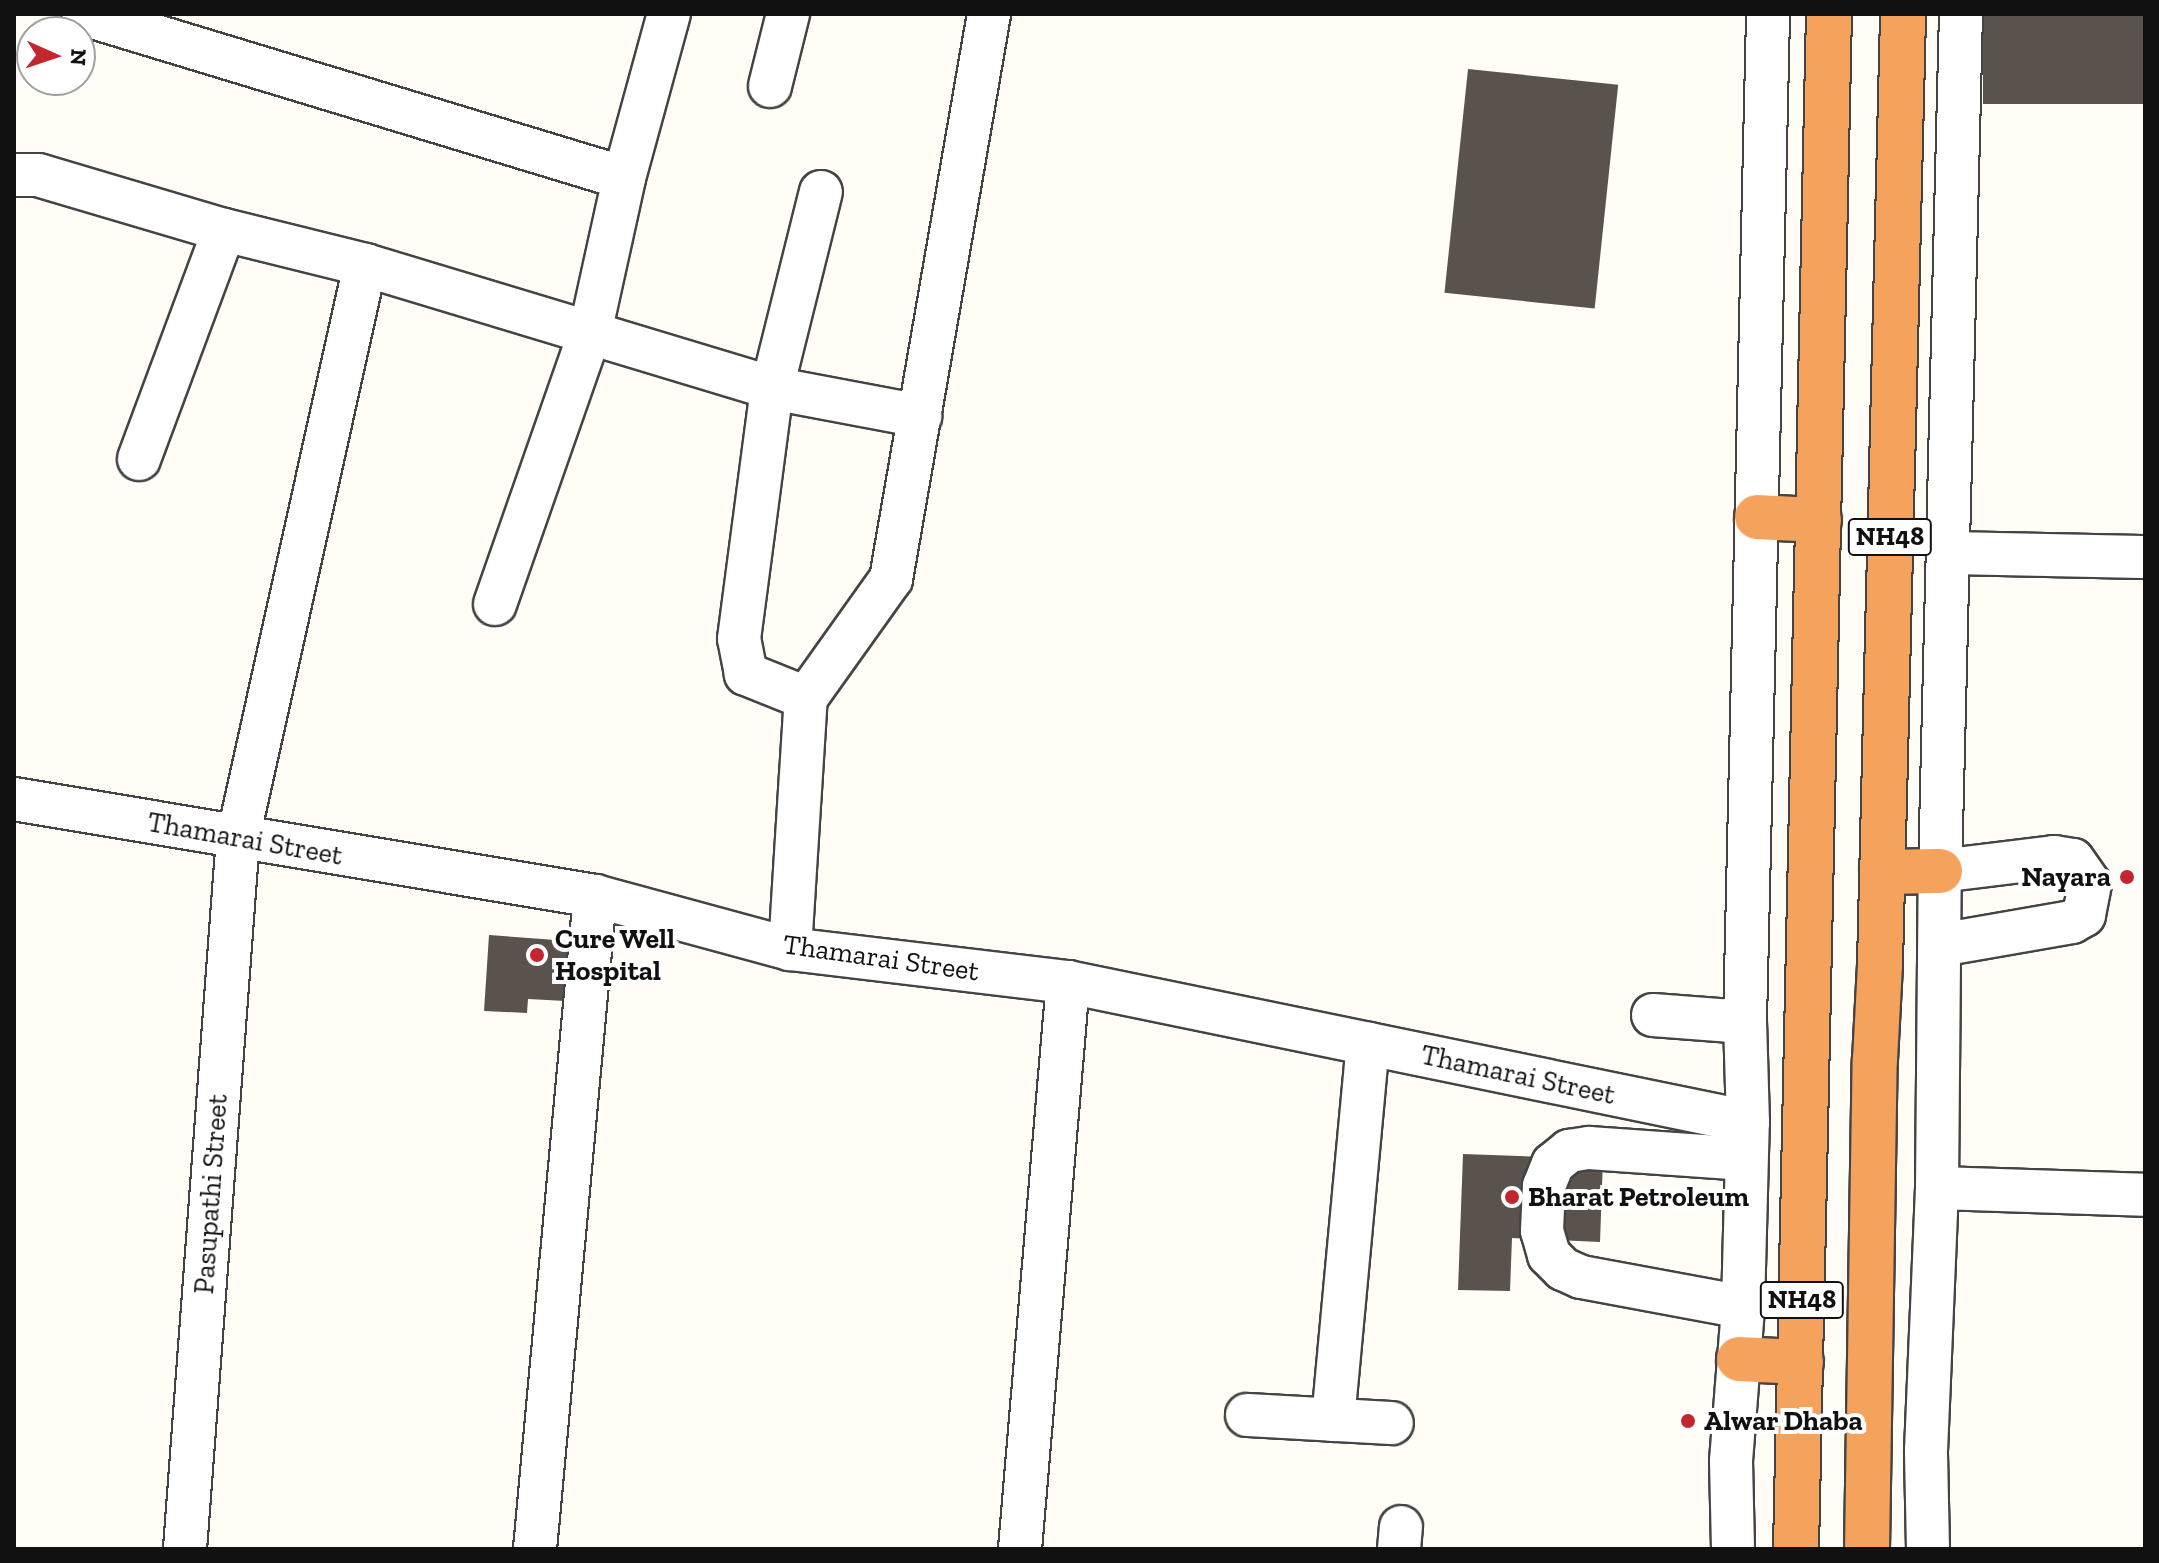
<!DOCTYPE html>
<html>
<head>
<meta charset="utf-8">
<style>
  body { margin:0 }
  #map { position:relative; width:2159px; height:1563px; overflow:hidden; background:#fffdf5; font-family:"Zilla Slab",serif }
  div>[style] { position:absolute }
  .building>* { inset:0; background:#5a524d; transform-origin:0 0 }
  .roads { filter:drop-shadow(2px 0 #444) drop-shadow(-2px 0 #444) drop-shadow(0 2px #444) drop-shadow(0 -2px #444) }
  .minor>* { height:42px; margin:-21px; padding:0 21px; transform-origin:21px; border-radius:21px; background:#fff }
  .highway>* { height:44px; margin:-22px; padding:0 22px; transform-origin:22px; border-radius:22px; background:#f5a25d }
  .dots>* { width:22px; height:22px; translate:-50% -50%; box-sizing:border-box; border:4px solid #fff; border-radius:50% }
  span { translate:-50% -50%; white-space:nowrap; text-align:center; line-height:1.15; -webkit-text-stroke:8px #fff; paint-order:stroke }
  .shield-label span { padding:2px 6px; background:#fff; border:2px solid; border-radius:6px; -webkit-text-stroke-width:0 }
  .shield-label { font-size:26px; color:#111; font-weight:700 }
  .street-label { font-size:28px; color:#111 }
  .poi-label { font-size:28px; color:#111; font-weight:700 }
  .right { translate:-100% -50%; text-align:right }
  .left { translate:0 -50%; text-align:left }
  .frame { position:absolute; inset:0; border:16px solid #111; pointer-events:none }
  .north { position:absolute; left:16px; top:16px; width:80px; height:80px; box-sizing:border-box; background:#fff; border:2px solid #a0a0a0; border-radius:50%; rotate:93deg; font-size:22px; font-weight:700; line-height:32px; text-align:center; color:#111 }
  .north::after { content:''; display:block; margin:auto; width:28px; height:36px; background:#c4262e; clip-path:polygon(50% 0,100% 100%,50% 72%,0 100%) }
</style>
</head>
<body>
<div id="map">
  <div class="building">
    <div style="left:1983px;top:14px;width:162px;height:90px"></div>
    <div style="left:1468px;top:69px;width:151px;height:225px;rotate:6deg"></div>
    <div style="clip-path:polygon(489px 935px,569px 941px,565px 1001px,528px 999px,527px 1013px,484px 1011px)"></div>
    <div style="clip-path:polygon(1463px 1154px,1603px 1159px,1600px 1242px,1512px 1238px,1510px 1291px,1458px 1290px)"></div>
  </div>
  <div class="roads">
    <div class="minor">
      <div style="left:83px;top:14px;width:565px;rotate:16.86deg"></div>
      <div style="left:770px;top:86px;width:74px;rotate:-76deg"></div>
      <div style="left:14px;top:175px;width:24px"></div>
      <div style="left:38px;top:175px;width:194px;rotate:16.5deg"></div>
      <div style="left:224px;top:230px;width:145px;rotate:13.9deg"></div>
      <div style="left:365px;top:265px;width:425px;rotate:16.8deg"></div>
      <div style="left:772px;top:388px;width:151px;rotate:10.7deg"></div>
      <div style="left:139px;top:459px;width:244px;rotate:-69.6deg"></div>
      <div style="left:1948px;top:553px;width:197px;rotate:1.2deg"></div>
      <div style="left:495px;top:604px;width:287px;rotate:-70.7deg"></div>
      <div style="left:590px;top:333px;width:159px;rotate:-77.6deg"></div>
      <div style="left:624px;top:178px;width:170px;rotate:-74.7deg"></div>
      <div style="left:806px;top:698px;width:65px;rotate:-158.2deg"></div>
      <div style="left:746px;top:674px;width:36px;rotate:-101deg"></div>
      <div style="left:739px;top:639px;width:253px;rotate:-82.5deg"></div>
      <div style="left:772px;top:388px;width:202px;rotate:-76deg"></div>
      <div style="left:14px;top:799px;width:589px;rotate:9.48deg"></div>
      <div style="left:595px;top:896px;width:202px;rotate:15.2deg"></div>
      <div style="left:790px;top:949px;width:280px;rotate:6.8deg"></div>
      <div style="left:1068px;top:982px;width:694px;rotate:11.63deg"></div>
      <div style="left:1940px;top:871px;width:115px;rotate:-7deg"></div>
      <div style="left:2054px;top:857px;width:19px;rotate:9deg"></div>
      <div style="left:2073px;top:860px;width:29px;rotate:55deg"></div>
      <div style="left:2090px;top:884px;width:32px;rotate:101deg"></div>
      <div style="left:2084px;top:915px;width:14px;rotate:150deg"></div>
      <div style="left:2072px;top:922px;width:134px;rotate:170.1deg"></div>
      <div style="left:790px;top:949px;width:252px;rotate:-86.4deg"></div>
      <div style="left:806px;top:698px;width:146px;rotate:-54.5deg"></div>
      <div style="left:891px;top:579px;width:573px;rotate:-80.16deg"></div>
      <div style="left:1653px;top:1015px;width:92px;rotate:4.4deg"></div>
      <div style="left:1937px;top:1188px;width:208px;rotate:1.9deg"></div>
      <div style="left:1743px;top:1307px;width:165px;rotate:-169.5deg"></div>
      <div style="left:1581px;top:1277px;width:20px;rotate:-156deg"></div>
      <div style="left:1563px;top:1269px;width:20px;rotate:-135deg"></div>
      <div style="left:1549px;top:1255px;width:25px;rotate:-106deg"></div>
      <div style="left:1542px;top:1231px;width:45px;rotate:-87.5deg"></div>
      <div style="left:1544px;top:1186px;width:24px;rotate:-68deg"></div>
      <div style="left:1553px;top:1164px;width:21px;rotate:-39deg"></div>
      <div style="left:1569px;top:1151px;width:20px;rotate:-9deg"></div>
      <div style="left:1589px;top:1148px;width:157px;rotate:4deg"></div>
      <div style="left:1247px;top:1415px;width:145px;rotate:3.2deg"></div>
      <div style="left:1333px;top:1420px;width:378px;rotate:-84.7deg"></div>
      <div style="left:185px;top:1549px;width:713px;rotate:-85.74deg"></div>
      <div style="left:238px;top:838px;width:587px;rotate:-77.5deg"></div>
      <div style="left:535px;top:1549px;width:656px;rotate:-84.75deg"></div>
      <div style="left:1020px;top:1549px;width:569px;rotate:-85.16deg"></div>
      <div style="left:1399px;top:1549px;width:22px;rotate:-85deg"></div>
      <div style="left:1733px;top:1549px;width:88px;rotate:-91.3deg"></div>
      <div style="left:1731px;top:1461px;width:154px;rotate:-85.5deg"></div>
      <div style="left:1743px;top:1307px;width:185px;rotate:-88.5deg"></div>
      <div style="left:1748px;top:1122px;width:100px;rotate:-91.7deg"></div>
      <div style="left:1745px;top:1022px;width:1008px;rotate:-88.69deg"></div>
      <div style="left:1928px;top:1549px;width:98px;rotate:-91.2deg"></div>
      <div style="left:1926px;top:1451px;width:263px;rotate:-87.6deg"></div>
      <div style="left:1937px;top:1188px;width:317px;rotate:-89.5deg"></div>
      <div style="left:1940px;top:871px;width:857px;rotate:-88.6deg"></div>
    </div>
    <div class="highway">
      <div style="left:1757px;top:517px;width:62px;rotate:2.8deg"></div>
      <div style="left:1882px;top:872px;width:58px;rotate:-1deg"></div>
      <div style="left:1739px;top:1359px;width:62px;rotate:2.8deg"></div>
      <div style="left:1796px;top:1549px;width:1535px;rotate:-88.77deg"></div>
      <div style="left:1867px;top:1549px;width:489px;rotate:-89.1deg"></div>
      <div style="left:1875px;top:1060px;width:96px;rotate:-87deg"></div>
      <div style="left:1880px;top:964px;width:950px;rotate:-88.61deg"></div>
    </div>
  </div>
  <div class="dots">
    <div style="left:2127px;top:877px;background:#c4262e"></div>
    <div style="left:537px;top:955px;background:#c4262e"></div>
    <div style="left:1512px;top:1197px;background:#c4262e"></div>
    <div style="left:1688px;top:1421px;background:#c4262e"></div>
  </div>
  <div class="shield-label">
    <span style="left:1890px;top:537px">NH48</span>
    <span style="left:1802px;top:1300px">NH48</span>
  </div>
  <div class="street-label">
    <span style="left:245px;top:839px;rotate:10deg">Thamarai Street</span>
    <span style="left:881px;top:958px;rotate:8deg">Thamarai Street</span>
    <span style="left:1518px;top:1075px;rotate:12deg">Thamarai Street</span>
    <span style="left:211px;top:1194px;rotate:-86deg">Pasupathi Street</span>
  </div>
  <div class="poi-label">
    <span class="right" style="left:2111px;top:877px">Nayara</span>
    <span class="left" style="left:555px;top:955px">Cure Well<br>Hospital</span>
    <span class="left" style="left:1528px;top:1197px">Bharat Petroleum</span>
    <span class="left" style="left:1704px;top:1421px">Alwar Dhaba</span>
  </div>
  <div class="frame"></div>
  <div class="north">N</div>
</div>
</body>
</html>
